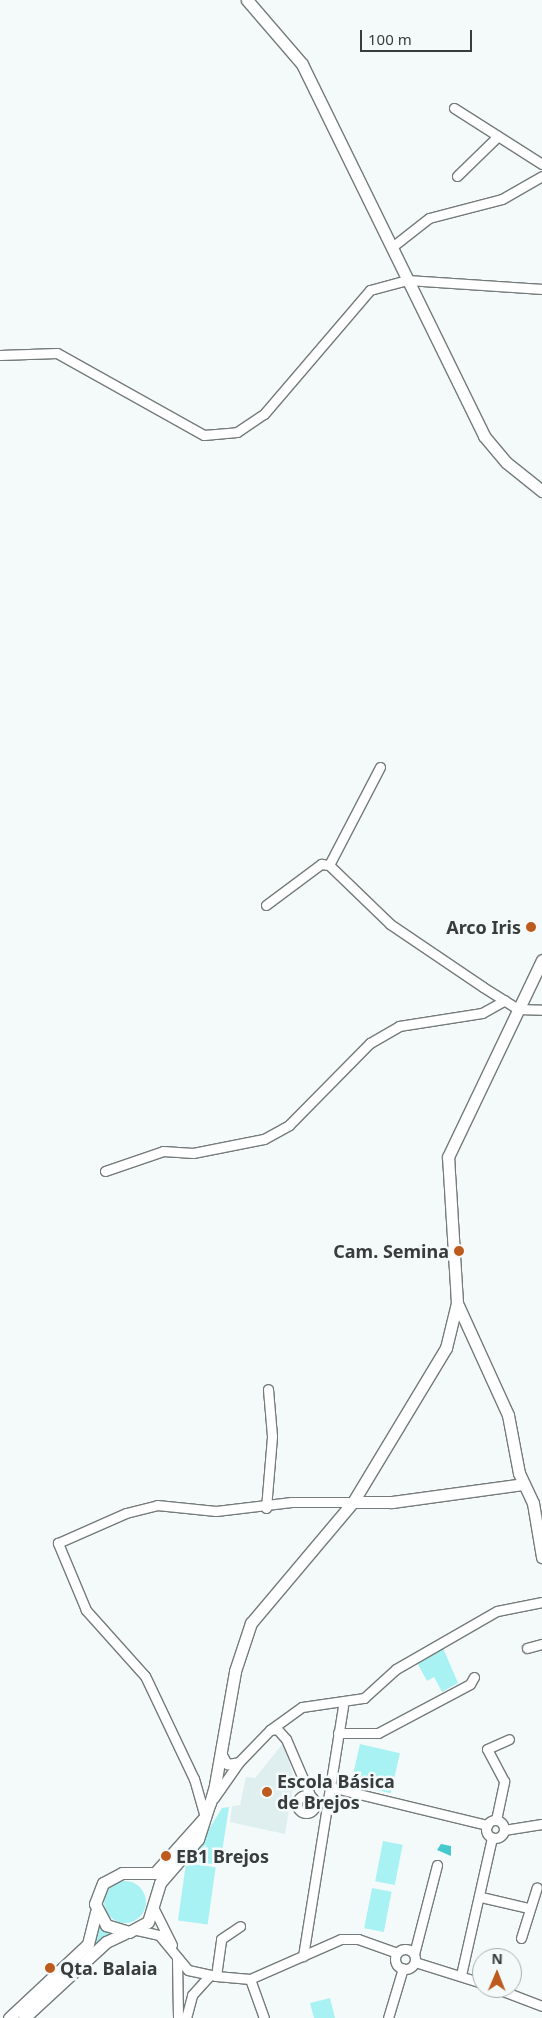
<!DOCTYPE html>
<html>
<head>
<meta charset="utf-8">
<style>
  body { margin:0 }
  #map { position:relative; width:542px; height:2018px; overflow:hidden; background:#f4fafa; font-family:"Noto Sans",sans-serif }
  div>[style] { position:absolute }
  .built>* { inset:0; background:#dfeeef }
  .green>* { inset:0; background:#a9f2f4; transform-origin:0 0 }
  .round { border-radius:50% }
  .water>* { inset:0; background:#46c9cd }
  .roads { filter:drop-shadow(1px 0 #757b7b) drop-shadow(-1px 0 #757b7b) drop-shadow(0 1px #757b7b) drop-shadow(0 -1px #757b7b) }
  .minor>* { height:9px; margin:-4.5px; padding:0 4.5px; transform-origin:4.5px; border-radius:4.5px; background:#fff }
  .minor>.ring { margin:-4.5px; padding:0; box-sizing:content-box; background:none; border:9px solid #fff; border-radius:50% }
  .tertiary>* { height:11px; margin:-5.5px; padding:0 5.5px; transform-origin:5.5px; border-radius:5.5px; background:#fff }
  .dots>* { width:14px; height:14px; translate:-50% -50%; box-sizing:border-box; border:2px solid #f4fafa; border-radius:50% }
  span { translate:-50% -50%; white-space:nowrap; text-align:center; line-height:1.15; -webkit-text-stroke:5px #f4fafa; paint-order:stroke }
  .poi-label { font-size:18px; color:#393c3c; font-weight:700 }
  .right { translate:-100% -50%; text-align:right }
  .left { translate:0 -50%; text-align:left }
  .north { position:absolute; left:472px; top:1948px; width:50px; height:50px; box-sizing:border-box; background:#f4fafa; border:1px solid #a9aeae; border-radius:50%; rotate:1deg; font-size:14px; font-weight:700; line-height:20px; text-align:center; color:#393c3c }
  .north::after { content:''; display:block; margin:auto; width:18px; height:22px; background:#bd5b1f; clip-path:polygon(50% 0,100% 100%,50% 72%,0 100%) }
  .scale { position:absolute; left:360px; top:30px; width:112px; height:22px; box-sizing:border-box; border:2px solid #393c3c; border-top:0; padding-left:6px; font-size:15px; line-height:18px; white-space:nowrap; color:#393c3c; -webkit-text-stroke:4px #f4fafa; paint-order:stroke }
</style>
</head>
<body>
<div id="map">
  <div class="built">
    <div style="clip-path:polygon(284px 1742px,294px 1780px,285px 1834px,230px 1822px,232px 1806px,240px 1805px,246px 1777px,255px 1778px)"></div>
  </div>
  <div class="green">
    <div style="clip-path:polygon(443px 1648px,458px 1683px,442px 1692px,434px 1677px,427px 1681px,416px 1661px)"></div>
    <div style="left:360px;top:1744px;width:41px;height:41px;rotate:13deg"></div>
    <div style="clip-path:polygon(229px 1807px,220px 1865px,189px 1861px,222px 1808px)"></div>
    <div style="left:383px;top:1841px;width:20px;height:41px;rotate:11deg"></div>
    <div style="left:186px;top:1863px;width:30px;height:58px;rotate:8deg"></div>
    <div class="round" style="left:104px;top:1881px;width:42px;height:42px"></div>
    <div style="left:372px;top:1888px;width:20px;height:41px;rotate:11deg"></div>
    <div style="clip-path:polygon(99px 1927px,111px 1934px,15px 2018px,89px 1948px)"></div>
    <div style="clip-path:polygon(330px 1998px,335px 2018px,314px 2018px,310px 2003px)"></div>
  </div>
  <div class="water">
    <div style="clip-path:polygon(441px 1844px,451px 1846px,451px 1856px,437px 1850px)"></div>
  </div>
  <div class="roads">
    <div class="minor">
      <div style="left:454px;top:108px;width:104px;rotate:32.5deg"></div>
      <div style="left:457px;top:176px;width:57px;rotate:-44.3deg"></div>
      <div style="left:392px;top:247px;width:47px;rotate:-38.1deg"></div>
      <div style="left:429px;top:218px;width:75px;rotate:-14.6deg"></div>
      <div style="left:502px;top:199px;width:46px;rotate:-29.9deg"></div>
      <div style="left:0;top:355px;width:57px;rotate:-2deg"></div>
      <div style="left:57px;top:353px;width:168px;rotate:29.2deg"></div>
      <div style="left:204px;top:435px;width:33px;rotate:-5deg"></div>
      <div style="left:237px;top:432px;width:32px;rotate:-34deg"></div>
      <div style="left:264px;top:414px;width:163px;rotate:-49.5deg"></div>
      <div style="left:370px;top:290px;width:39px;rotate:-15deg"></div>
      <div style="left:408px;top:280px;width:134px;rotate:3.8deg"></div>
      <div style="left:380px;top:767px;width:110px;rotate:117.5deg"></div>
      <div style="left:329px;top:865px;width:85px;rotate:44deg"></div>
      <div style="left:390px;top:924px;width:112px;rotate:34.1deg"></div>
      <div style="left:483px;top:987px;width:41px;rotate:32.2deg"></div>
      <div style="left:518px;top:1009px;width:24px;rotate:2deg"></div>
      <div style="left:266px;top:905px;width:69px;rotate:-36.7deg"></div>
      <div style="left:321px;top:864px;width:8px;rotate:7deg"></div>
      <div style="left:105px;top:1171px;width:61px;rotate:-19deg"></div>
      <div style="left:163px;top:1151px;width:30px;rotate:4deg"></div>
      <div style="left:193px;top:1153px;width:72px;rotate:-11.2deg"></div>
      <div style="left:264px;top:1139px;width:29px;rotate:-29deg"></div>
      <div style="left:289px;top:1125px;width:115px;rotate:-45.4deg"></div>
      <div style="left:370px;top:1043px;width:34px;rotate:-30deg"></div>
      <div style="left:399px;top:1026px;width:84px;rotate:-8.9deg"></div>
      <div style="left:482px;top:1013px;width:26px;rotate:-29deg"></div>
      <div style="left:266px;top:1508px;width:72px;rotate:-85.2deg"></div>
      <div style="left:272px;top:1436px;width:47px;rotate:-94.9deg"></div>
      <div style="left:527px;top:1648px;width:16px;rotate:-15deg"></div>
      <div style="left:270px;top:1730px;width:7px;rotate:-8deg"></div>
      <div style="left:277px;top:1729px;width:13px;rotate:48deg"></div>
      <div style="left:286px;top:1739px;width:61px;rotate:66.8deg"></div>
      <div style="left:338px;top:1733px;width:40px"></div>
      <div style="left:378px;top:1733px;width:104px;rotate:-28deg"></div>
      <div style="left:470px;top:1684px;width:8px;rotate:-60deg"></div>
      <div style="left:221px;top:1753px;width:13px;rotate:61deg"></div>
      <div style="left:227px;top:1764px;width:12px;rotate:-9deg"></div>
      <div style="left:330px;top:1787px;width:162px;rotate:13.6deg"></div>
      <div class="ring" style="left:297px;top:1795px;width:9px;height:9px"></div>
      <div style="left:214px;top:1798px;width:44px;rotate:-55.2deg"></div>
      <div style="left:239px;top:1762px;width:45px;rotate:-45.9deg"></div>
      <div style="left:270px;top:1730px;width:39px;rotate:-36deg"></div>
      <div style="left:302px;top:1707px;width:63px;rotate:-8.3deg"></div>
      <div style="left:364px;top:1698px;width:43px;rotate:-42.2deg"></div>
      <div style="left:396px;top:1669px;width:116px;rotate:-29.9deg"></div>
      <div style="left:497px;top:1611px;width:46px;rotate:-11.3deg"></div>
      <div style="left:205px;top:1817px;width:40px;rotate:-106deg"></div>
      <div style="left:194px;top:1779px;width:114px;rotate:-115.4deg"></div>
      <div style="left:145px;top:1676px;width:89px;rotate:-131.8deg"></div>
      <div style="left:86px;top:1610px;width:73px;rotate:-112.7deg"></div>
      <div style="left:58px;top:1543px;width:74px;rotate:-23.8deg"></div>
      <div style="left:126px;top:1513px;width:32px;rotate:-14deg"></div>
      <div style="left:157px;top:1505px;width:59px;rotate:5.8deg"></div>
      <div style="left:216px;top:1511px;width:76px;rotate:-6.8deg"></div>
      <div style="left:291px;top:1502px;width:62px"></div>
      <div style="left:496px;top:1820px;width:40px;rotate:-78deg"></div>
      <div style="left:504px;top:1781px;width:36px;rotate:-118deg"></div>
      <div style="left:487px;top:1749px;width:24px;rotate:-24deg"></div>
      <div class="ring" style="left:486px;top:1820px;width:9px;height:9px"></div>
      <div style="left:504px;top:1830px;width:38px;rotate:-9deg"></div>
      <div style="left:481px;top:1897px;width:48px;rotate:13.2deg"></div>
      <div style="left:154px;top:1909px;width:40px;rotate:63.4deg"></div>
      <div style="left:137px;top:1930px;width:23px;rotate:13deg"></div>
      <div style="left:159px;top:1935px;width:45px;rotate:50.4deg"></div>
      <div style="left:188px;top:1970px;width:29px;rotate:12deg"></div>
      <div style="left:216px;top:1976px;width:34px;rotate:5deg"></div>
      <div style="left:250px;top:1979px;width:99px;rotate:-23.7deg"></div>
      <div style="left:341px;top:1939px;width:17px"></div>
      <div style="left:358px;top:1939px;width:41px;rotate:19.7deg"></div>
      <div style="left:521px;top:1938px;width:53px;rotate:-72.6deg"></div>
      <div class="ring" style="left:395px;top:1949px;width:11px;height:11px"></div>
      <div style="left:414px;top:1954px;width:92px;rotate:-75.5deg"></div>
      <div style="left:303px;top:1956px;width:253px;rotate:-80.9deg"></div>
      <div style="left:177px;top:1959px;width:59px;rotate:89deg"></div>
      <div style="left:415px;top:1962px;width:70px;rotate:17.4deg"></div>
      <div style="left:461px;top:1975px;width:141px;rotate:-77.3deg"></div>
      <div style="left:216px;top:1976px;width:37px;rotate:-82deg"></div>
      <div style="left:221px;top:1939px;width:23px;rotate:-34deg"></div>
      <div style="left:250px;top:1979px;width:41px;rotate:70.3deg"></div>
      <div style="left:495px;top:1988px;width:50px;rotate:21deg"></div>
      <div style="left:186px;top:2018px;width:24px;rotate:-75deg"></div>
      <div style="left:192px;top:1995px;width:25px;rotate:-48deg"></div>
      <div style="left:388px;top:2018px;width:52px;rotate:-73.3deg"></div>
    </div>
    <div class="tertiary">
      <div style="left:247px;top:0;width:84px;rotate:49.3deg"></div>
      <div style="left:302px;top:64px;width:414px;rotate:63.9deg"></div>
      <div style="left:484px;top:436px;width:35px;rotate:50deg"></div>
      <div style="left:507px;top:463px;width:45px;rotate:38.7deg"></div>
      <div style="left:457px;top:1303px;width:123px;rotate:65.5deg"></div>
      <div style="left:508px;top:1415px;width:59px;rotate:79.3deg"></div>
      <div style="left:519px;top:1473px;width:33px;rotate:65deg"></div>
      <div style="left:533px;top:1503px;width:55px;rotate:80.5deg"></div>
      <div style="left:353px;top:1502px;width:39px"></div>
      <div style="left:392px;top:1502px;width:132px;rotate:-7.8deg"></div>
      <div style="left:205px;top:1817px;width:75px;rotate:131.8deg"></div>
      <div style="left:155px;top:1873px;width:33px;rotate:180deg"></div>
      <div style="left:122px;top:1873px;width:21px;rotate:152deg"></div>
      <div style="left:103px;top:1883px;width:22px;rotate:111deg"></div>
      <div style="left:95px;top:1904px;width:24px;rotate:62deg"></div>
      <div style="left:106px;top:1925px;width:24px;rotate:17deg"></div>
      <div style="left:129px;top:1932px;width:21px;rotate:-28deg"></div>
      <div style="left:148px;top:1922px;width:41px;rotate:-72.9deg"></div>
      <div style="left:160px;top:1883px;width:58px;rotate:-49.2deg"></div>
      <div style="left:198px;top:1839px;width:38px;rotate:-72deg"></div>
      <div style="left:210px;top:1803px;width:19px;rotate:-74deg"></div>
      <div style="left:215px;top:1785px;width:116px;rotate:-80deg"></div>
      <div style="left:235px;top:1671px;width:51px;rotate:-71.6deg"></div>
      <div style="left:251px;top:1623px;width:158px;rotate:-49.9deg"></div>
      <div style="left:353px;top:1502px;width:180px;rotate:-58.9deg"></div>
      <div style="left:446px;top:1348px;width:46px;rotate:-76.3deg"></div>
      <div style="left:457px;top:1303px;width:146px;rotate:-93.5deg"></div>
      <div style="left:448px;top:1157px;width:218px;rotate:-64.5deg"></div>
      <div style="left:9px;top:2018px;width:108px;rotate:-43.1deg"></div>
      <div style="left:88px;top:1944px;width:33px;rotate:-76deg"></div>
      <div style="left:24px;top:2018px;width:112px;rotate:-42.8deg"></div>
      <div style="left:106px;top:1942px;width:21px;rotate:-25deg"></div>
    </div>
  </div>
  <div class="dots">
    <div style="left:531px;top:927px;background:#bd5b1f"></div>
    <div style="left:459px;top:1251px;background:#bd5b1f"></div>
    <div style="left:267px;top:1792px;background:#bd5b1f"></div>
    <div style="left:166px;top:1856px;background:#bd5b1f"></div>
    <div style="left:50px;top:1968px;background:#bd5b1f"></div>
  </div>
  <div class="poi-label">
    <span class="right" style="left:521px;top:927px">Arco Iris</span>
    <span class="right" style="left:449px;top:1251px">Cam. Semina</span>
    <span class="left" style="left:277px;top:1792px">Escola Básica<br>de Brejos</span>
    <span class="left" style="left:176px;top:1856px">EB1 Brejos</span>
    <span class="left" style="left:60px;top:1968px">Qta. Balaia</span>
  </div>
  <div class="north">N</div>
  <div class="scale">100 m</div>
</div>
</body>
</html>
